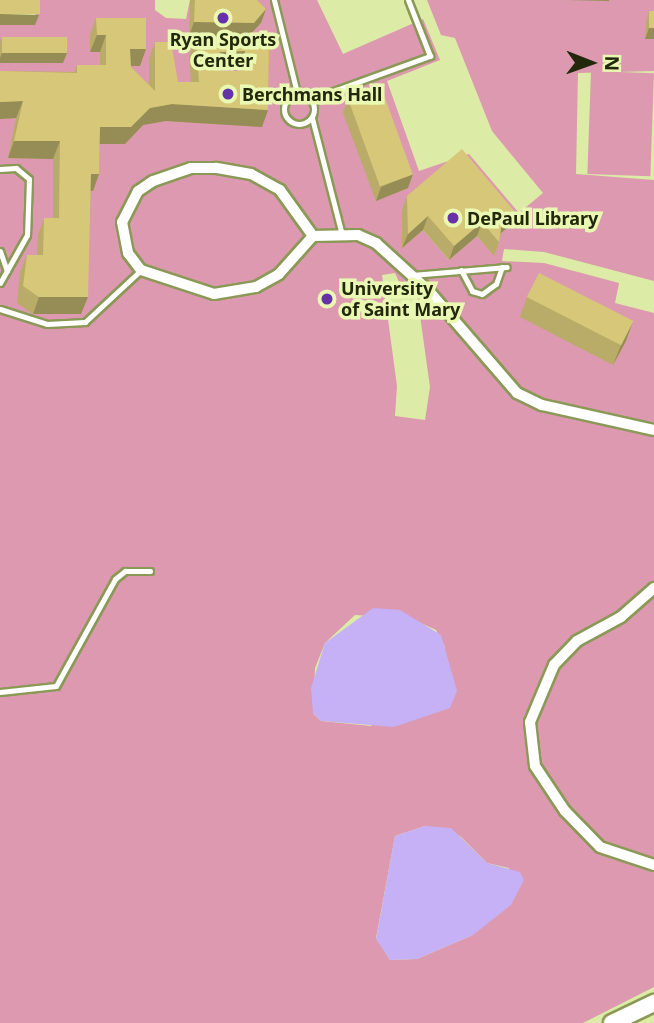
<!DOCTYPE html>
<html>
<head>
<meta charset="utf-8">
<style>
  body { margin:0 }
  #map { position:relative; width:654px; height:1023px; overflow:hidden; background:#dceba6; font-family:"Noto Sans",sans-serif }
  div>[style] { position:absolute }
  .green>* { inset:0; background:#dc99af; transform-origin:0 0 }
  .water>* { inset:0; background:#c6b0f6 }
  .roads { filter:drop-shadow(2px 0 #8b9957) drop-shadow(-2px 0 #8b9957) drop-shadow(0 2px #8b9957) drop-shadow(0 -2px #8b9957) }
  .service>* { height:5px; margin:-2.5px; padding:0 2.5px; transform-origin:2.5px; border-radius:2.5px; background:#fff }
  .service>.ring { margin:-2.5px; padding:0; box-sizing:content-box; background:none; border:5px solid #fff; border-radius:50% }
  .minor>* { height:10px; margin:-5px; padding:0 5px; transform-origin:5px; border-radius:5px; background:#fff }
  .trunk>* { height:16px; margin:-8px; padding:0 8px; transform-origin:8px; border-radius:8px; background:#fff }
  .wall>* { inset:0; background:#b9ac68 }
  .shaded-wall>* { inset:0; background:#968c55 }
  .building>* { inset:0; background:#d7c879; transform-origin:0 0 }
  .dots>* { width:19px; height:19px; translate:-50% -50%; box-sizing:border-box; border:4px solid #e9f9b3; border-radius:50% }
  span { translate:-50% -50%; white-space:nowrap; text-align:center; line-height:1.15; -webkit-text-stroke:7px #e9f9b3; paint-order:stroke }
  .poi-label { font-size:18px; color:#23280c; font-weight:700 }
  .left { translate:0 -50%; text-align:left }
  .north { position:absolute; left:556px; top:28px; width:70px; height:70px; -webkit-text-stroke:5px #e9f9b3; paint-order:stroke; rotate:91deg; font-size:19px; font-weight:700; line-height:28px; text-align:center; color:#23280c }
  .north::after { content:''; display:block; margin:auto; width:24px; height:32px; background:#23280c; clip-path:polygon(50% 0,100% 100%,50% 72%,0 100%) }
</style>
</head>
<body>
<div id="map">
  <div class="green">
    <div style="clip-path:polygon(evenodd,36px 0,155px 0,155px 10px,166px 18px,186px 19px,190px 0,190px 36px,248px 37px,261px 23px,251px 0,317px 0,343px 54px,423px 19px,440px 60px,387px 81px,419px 171px,469px 154px,519px 213px,543px 193px,492px 131px,455px 38px,441px 35px,427px 0,654px 0,654px 22px,645px 38px,654px 39px,654px 71px,578px 73px,576px 174px,654px 180px,654px 281px,544px 252px,504px 249px,502px 261px,544px 263px,619px 283px,615px 303px,654px 313px,654px 987px,583px 1023px,0 1023px,0 63px,62px 63px,0 47px,0 25px,35px 25px,36px 0,457px 164px,494px 255px,477px 236px,449px 260px,423px 230px,403px 247px,457px 164px,36px 0,395px 273px,405px 295px,417px 294px,430px 387px,425px 420px,395px 416px,397px 386px,382px 275px,395px 273px,36px 0,355px 615px,410px 618px,436px 630px,445px 647px,371px 726px,321px 721px,313px 713px,315px 668px,325px 643px,355px 615px,36px 0,425px 826px,460px 836px,487px 863px,509px 868px,473px 935px,417px 959px,390px 960px,376px 938px,395px 836px,425px 826px)"></div>
    <div style="left:591px;top:71px;width:63px;height:103px;rotate:2deg"></div>
  </div>
  <div class="water">
    <div style="clip-path:polygon(373px 608px,400px 610px,441px 635px,457px 691px,450px 708px,394px 727px,321px 721px,313px 713px,311px 688px,325px 643px)"></div>
    <div style="clip-path:polygon(425px 826px,451px 828px,487px 863px,520px 872px,524px 880px,511px 905px,473px 935px,417px 959px,390px 960px,376px 939px,395px 836px)"></div>
  </div>
  <div class="roads">
    <div class="service">
      <div style="left:274px;top:0;width:96px;rotate:76.1deg"></div>
      <div class="ring" style="left:284px;top:94px;width:25px;height:25px"></div>
      <div style="left:311px;top:99px;width:127px;rotate:-19.9deg"></div>
      <div style="left:430px;top:56px;width:60px;rotate:-111.4deg"></div>
      <div style="left:312px;top:118px;width:117px;rotate:75.6deg"></div>
      <div style="left:0;top:169px;width:16px;rotate:-4deg"></div>
      <div style="left:16px;top:168px;width:17px;rotate:40deg"></div>
      <div style="left:29px;top:179px;width:56px;rotate:92deg"></div>
      <div style="left:27px;top:235px;width:55px;rotate:119.4deg"></div>
      <div style="left:0;top:251px;width:21px;rotate:71deg"></div>
      <div style="left:461px;top:270px;width:24px;rotate:62deg"></div>
      <div style="left:472px;top:291px;width:10px;rotate:17deg"></div>
      <div style="left:482px;top:294px;width:17px;rotate:-36deg"></div>
      <div style="left:496px;top:284px;width:18px;rotate:-71deg"></div>
      <div style="left:412px;top:275px;width:95px;rotate:-4.8deg"></div>
      <div style="left:0;top:309px;width:49px;rotate:17.7deg"></div>
      <div style="left:47px;top:324px;width:38px;rotate:-3deg"></div>
      <div style="left:85px;top:322px;width:76px;rotate:-42.9deg"></div>
      <div style="left:0;top:692px;width:56px;rotate:-6.1deg"></div>
      <div style="left:56px;top:686px;width:122px;rotate:-61.1deg"></div>
      <div style="left:115px;top:579px;width:13px;rotate:-39deg"></div>
      <div style="left:125px;top:571px;width:25px"></div>
    </div>
    <div class="minor">
      <div style="left:313px;top:236px;width:57px;rotate:-125.7deg"></div>
      <div style="left:280px;top:190px;width:33px;rotate:-151deg"></div>
      <div style="left:251px;top:174px;width:36px;rotate:-170deg"></div>
      <div style="left:216px;top:168px;width:25px;rotate:180deg"></div>
      <div style="left:191px;top:168px;width:40px;rotate:161.1deg"></div>
      <div style="left:153px;top:181px;width:18px;rotate:146deg"></div>
      <div style="left:138px;top:191px;width:35px;rotate:117deg"></div>
      <div style="left:122px;top:222px;width:32px;rotate:79deg"></div>
      <div style="left:128px;top:253px;width:21px;rotate:53deg"></div>
      <div style="left:141px;top:270px;width:77px;rotate:18.2deg"></div>
      <div style="left:214px;top:294px;width:43px;rotate:-9.5deg"></div>
      <div style="left:256px;top:287px;width:26px;rotate:-29deg"></div>
      <div style="left:279px;top:274px;width:51px;rotate:-48.2deg"></div>
      <div style="left:313px;top:236px;width:45px;rotate:-1.3deg"></div>
      <div style="left:358px;top:235px;width:20px;rotate:24deg"></div>
      <div style="left:376px;top:243px;width:72px;rotate:42.2deg"></div>
      <div style="left:429px;top:291px;width:135px;rotate:49.2deg"></div>
      <div style="left:517px;top:393px;width:28px;rotate:26deg"></div>
      <div style="left:542px;top:405px;width:115px;rotate:12.6deg"></div>
      <div style="left:654px;top:588px;width:44px;rotate:138.7deg"></div>
      <div style="left:621px;top:617px;width:50px;rotate:151.4deg"></div>
      <div style="left:577px;top:641px;width:33px;rotate:134deg"></div>
      <div style="left:554px;top:665px;width:62px;rotate:112.8deg"></div>
      <div style="left:530px;top:722px;width:44px;rotate:83.5deg"></div>
      <div style="left:535px;top:766px;width:54px;rotate:56.3deg"></div>
      <div style="left:565px;top:811px;width:50px;rotate:45.8deg"></div>
      <div style="left:600px;top:847px;width:57px;rotate:18.4deg"></div>
    </div>
    <div class="trunk">
      <div style="left:612px;top:1023px;width:47px;rotate:-25.5deg"></div>
    </div>
  </div>
  <div class="wall">
    <div style="clip-path:polygon(190px 0,257px 0,266px 9px,261px 23px,248px 37px,189px 36px)"></div>
    <div style="clip-path:polygon(649px 11px,654px 11px,654px 39px,645px 39px,646px 22px)"></div>
    <div style="clip-path:polygon(evenodd,96px 18px,146px 49px,140px 66px,131px 66px,131px 67px,149px 85px,149px 59px,155px 42px,178px 82px,191px 82px,189px 56px,196px 39px,269px 39px,268px 110px,262px 127px,166px 121px,143px 125px,125px 144px,100px 144px,99px 174px,93px 191px,91px 191px,81px 314px,33px 314px,17px 303px,20px 272px,27px 255px,37px 255px,38px 235px,44px 218px,53px 218px,53px 159px,8px 158px,16px 118px,0 119px,0 71px,74px 72px,77px 65px,100px 65px,100px 52px,90px 52px,90px 35px,96px 18px,239px 68px,239px 71px,220px 71px,220px 69px,239px 68px)"></div>
    <div style="clip-path:polygon(2px 37px,63px 63px,0 63px,0 42px)"></div>
    <div style="clip-path:polygon(348px 99px,408px 188px,376px 201px,343px 113px)"></div>
    <div style="clip-path:polygon(407px 196px,510px 226px,501px 233px,499px 242px,494px 256px,477px 236px,449px 260px,423px 230px,402px 248px,402px 210px)"></div>
    <div style="clip-path:polygon(527px 297px,633px 321px,626px 341px,613px 365px,520px 317px)"></div>
  </div>
  <div class="shaded-wall">
    <div style="clip-path:polygon(568px 0,609px 0,609px 1px)"></div>
    <div style="clip-path:polygon(266px 9px,261px 23px,248px 37px,189px 36px,194px 22px)"></div>
    <div style="clip-path:polygon(0 14px,39px 15px,35px 25px,0 25px)"></div>
    <div style="clip-path:polygon(649px 28px,654px 28px,654px 39px,645px 39px)"></div>
    <div style="clip-path:polygon(97px 35px,106px 35px,100px 52px,90px 52px)"></div>
    <div style="clip-path:polygon(130px 49px,146px 49px,140px 66px,124px 66px)"></div>
    <div style="clip-path:polygon(245px 51px,239px 68px,214px 69px,220px 52px)"></div>
    <div style="clip-path:polygon(2px 53px,67px 53px,63px 63px,0 63px,0 58px)"></div>
    <div style="clip-path:polygon(23px 101px,16px 118px,0 119px,0 102px)"></div>
    <div style="clip-path:polygon(172px 104px,268px 110px,262px 127px,166px 121px,143px 125px,125px 144px,94px 144px,100px 127px,150px 108px)"></div>
    <div style="clip-path:polygon(14px 141px,60px 141px,53px 159px,8px 158px)"></div>
    <div style="clip-path:polygon(91px 174px,99px 174px,93px 191px,85px 191px)"></div>
    <div style="clip-path:polygon(413px 174px,408px 188px,376px 201px,381px 187px)"></div>
    <div style="clip-path:polygon(515px 212px,510px 226px,497px 236px,502px 222px)"></div>
    <div style="clip-path:polygon(428px 216px,423px 230px,402px 248px,408px 234px)"></div>
    <div style="clip-path:polygon(482px 222px,477px 236px,449px 260px,454px 246px)"></div>
    <div style="clip-path:polygon(39px 297px,88px 297px,81px 314px,33px 314px)"></div>
    <div style="clip-path:polygon(633px 321px,626px 341px,613px 365px,621px 345px)"></div>
  </div>
  <div class="building">
    <div style="left:0;top:0;width:40px;height:14px"></div>
    <div style="clip-path:polygon(195px 0,257px 0,266px 9px,254px 23px,194px 22px)"></div>
    <div style="left:649px;top:11px;width:5px;height:17px"></div>
    <div style="clip-path:polygon(evenodd,96px 18px,146px 18px,146px 49px,130px 49px,131px 67px,155px 91px,155px 42px,171px 42px,178px 82px,199px 82px,196px 39px,269px 39px,268px 110px,172px 104px,150px 108px,131px 127px,100px 127px,99px 174px,91px 174px,88px 297px,39px 297px,23px 286px,27px 255px,43px 255px,44px 218px,59px 218px,60px 141px,14px 141px,23px 101px,0 102px,0 71px,77px 73px,77px 65px,106px 65px,106px 35px,97px 35px,96px 18px,245px 51px,245px 71px,220px 71px,220px 52px,245px 51px)"></div>
    <div style="left:2px;top:37px;width:65px;height:16px"></div>
    <div style="left:381px;top:87px;width:93px;height:35px;rotate:70deg"></div>
    <div style="clip-path:polygon(462px 149px,515px 212px,502px 222px,499px 242px,482px 222px,454px 246px,428px 216px,408px 234px,407px 196px)"></div>
    <div style="left:539px;top:273px;width:106px;height:27px;rotate:27deg"></div>
  </div>
  <div class="dots">
    <div style="left:223px;top:18px;background:#6632aa"></div>
    <div style="left:228px;top:94px;background:#6632aa"></div>
    <div style="left:453px;top:218px;background:#6632aa"></div>
    <div style="left:327px;top:299px;background:#6632aa"></div>
  </div>
  <div class="poi-label">
    <span style="left:223px;top:50px">Ryan Sports<br>Center</span>
    <span class="left" style="left:242px;top:94px">Berchmans Hall</span>
    <span class="left" style="left:467px;top:218px">DePaul Library</span>
    <span class="left" style="left:341px;top:299px">University<br>of Saint Mary</span>
  </div>
  <div class="north">N</div>
</div>
</body>
</html>
